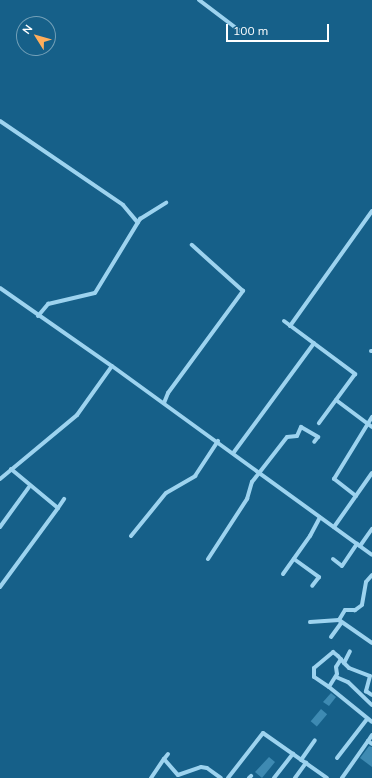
<!DOCTYPE html>
<html>
<head>
<meta charset="utf-8">
<style>
  body { margin:0 }
  #map { position:relative; width:372px; height:778px; overflow:hidden; background:#166089; font-family:Mulish,sans-serif }
  div>[style] { position:absolute }
  .building>* { inset:0; background:#3e8ab2; transform-origin:0 0 }
  .street>* { height:4px; margin:-2px; padding:0 2px; transform-origin:2px; border-radius:2px; background:#9dd3ef }
  span { translate:-50% -50%; white-space:nowrap; text-align:center; line-height:1.15; -webkit-text-stroke:3.5px #166089; paint-order:stroke }
  .north { position:absolute; left:16px; top:16px; width:40px; height:40px; box-sizing:border-box; background:#166089; border:1px solid #73a0b8; border-radius:50%; rotate:307deg; font-size:11px; font-weight:700; line-height:16px; text-align:center; color:#fff }
  .north::after { content:''; display:block; margin:auto; width:14px; height:18px; background:#ffae5b; clip-path:polygon(50% 0,100% 100%,50% 72%,0 100%) }
  .scale { position:absolute; left:226px; top:24px; width:103px; height:18px; box-sizing:border-box; border:2px solid #fff; border-top:0; padding-left:5px; font-size:12px; line-height:14px; white-space:nowrap; color:#fff; -webkit-text-stroke:3px #166089; paint-order:stroke }
</style>
</head>
<body>
<div id="map">
  <div class="building">
    <div style="clip-path:polygon(331px 693px,336px 697px,329px 706px,323px 702px)"></div>
    <div style="left:321px;top:709px;width:8px;height:16px;rotate:40deg"></div>
    <div style="clip-path:polygon(369px 746px,372px 747px,372px 767px,360px 758px)"></div>
    <div style="clip-path:polygon(269px 757px,275px 762px,262px 778px,255px 772px)"></div>
  </div>
  <div class="street">
    <div style="left:199px;top:0;width:51px;rotate:37.1deg"></div>
    <div style="left:0;top:121px;width:149px;rotate:34.3deg"></div>
    <div style="left:123px;top:205px;width:23px;rotate:50deg"></div>
    <div style="left:0;top:288px;width:136px;rotate:34.9deg"></div>
    <div style="left:38px;top:316px;width:16px;rotate:-50deg"></div>
    <div style="left:48px;top:304px;width:48px;rotate:-13.2deg"></div>
    <div style="left:95px;top:293px;width:87px;rotate:-58.7deg"></div>
    <div style="left:140px;top:219px;width:31px;rotate:-32deg"></div>
    <div style="left:284px;top:321px;width:89px;rotate:36.7deg"></div>
    <div style="left:355px;top:374px;width:61px;rotate:126.3deg"></div>
    <div style="left:290px;top:326px;width:141px;rotate:-54.5deg"></div>
    <div style="left:371px;top:351px;width:1px"></div>
    <div style="left:336px;top:400px;width:45px;rotate:36.9deg"></div>
    <div style="left:164px;top:403px;width:11px;rotate:-68deg"></div>
    <div style="left:168px;top:393px;width:127px;rotate:-53.7deg"></div>
    <div style="left:243px;top:291px;width:69px;rotate:-138deg"></div>
    <div style="left:234px;top:452px;width:135px;rotate:-53.7deg"></div>
    <div style="left:11px;top:469px;width:61px;rotate:39.7deg"></div>
    <div style="left:58px;top:508px;width:11px;rotate:-56deg"></div>
    <div style="left:0;top:479px;width:100px;rotate:-39.7deg"></div>
    <div style="left:77px;top:415px;width:60px;rotate:-54.5deg"></div>
    <div style="left:112px;top:366px;width:321px;rotate:36deg"></div>
    <div style="left:356px;top:496px;width:28px;rotate:-142deg"></div>
    <div style="left:334px;top:479px;width:73px;rotate:-58.5deg"></div>
    <div style="left:0;top:527px;width:49px;rotate:-54.1deg"></div>
    <div style="left:334px;top:527px;width:66px;rotate:-54.9deg"></div>
    <div style="left:131px;top:536px;width:55px;rotate:-50.9deg"></div>
    <div style="left:166px;top:493px;width:34px;rotate:-30deg"></div>
    <div style="left:195px;top:476px;width:42px;rotate:-56.7deg"></div>
    <div style="left:360px;top:546px;width:21px;rotate:-55deg"></div>
    <div style="left:208px;top:559px;width:72px;rotate:-57deg"></div>
    <div style="left:247px;top:499px;width:18px;rotate:-74deg"></div>
    <div style="left:252px;top:482px;width:57px;rotate:-52.1deg"></div>
    <div style="left:287px;top:437px;width:10px;rotate:-6deg"></div>
    <div style="left:297px;top:436px;width:10px;rotate:-66deg"></div>
    <div style="left:301px;top:427px;width:20px;rotate:30deg"></div>
    <div style="left:318px;top:437px;width:6px;rotate:129deg"></div>
    <div style="left:294px;top:559px;width:31px;rotate:36deg"></div>
    <div style="left:319px;top:577px;width:11px;rotate:128deg"></div>
    <div style="left:333px;top:559px;width:11px;rotate:38deg"></div>
    <div style="left:342px;top:566px;width:27px;rotate:-56deg"></div>
    <div style="left:283px;top:574px;width:47px;rotate:-54.6deg"></div>
    <div style="left:310px;top:536px;width:21px;rotate:-62deg"></div>
    <div style="left:372px;top:575px;width:9px;rotate:131deg"></div>
    <div style="left:366px;top:582px;width:23px;rotate:100deg"></div>
    <div style="left:362px;top:605px;width:9px;rotate:144deg"></div>
    <div style="left:355px;top:610px;width:10px;rotate:180deg"></div>
    <div style="left:345px;top:610px;width:12px;rotate:121deg"></div>
    <div style="left:339px;top:620px;width:40px;rotate:34.9deg"></div>
    <div style="left:0;top:587px;width:98px;rotate:-53.7deg"></div>
    <div style="left:310px;top:622px;width:29px;rotate:-4deg"></div>
    <div style="left:331px;top:637px;width:17px;rotate:-54deg"></div>
    <div style="left:341px;top:659px;width:9px;rotate:122deg"></div>
    <div style="left:336px;top:667px;width:7px;rotate:82deg"></div>
    <div style="left:337px;top:674px;width:15px;rotate:122deg"></div>
    <div style="left:329px;top:687px;width:18px;rotate:-146deg"></div>
    <div style="left:314px;top:677px;width:9px;rotate:-90deg"></div>
    <div style="left:314px;top:668px;width:25px;rotate:-40deg"></div>
    <div style="left:333px;top:652px;width:6px;rotate:39deg"></div>
    <div style="left:338px;top:656px;width:9px;rotate:49deg"></div>
    <div style="left:344px;top:663px;width:7px;rotate:45deg"></div>
    <div style="left:349px;top:668px;width:22px;rotate:21deg"></div>
    <div style="left:370px;top:676px;width:16px;rotate:105deg"></div>
    <div style="left:366px;top:691px;width:7px;rotate:34deg"></div>
    <div style="left:344px;top:663px;width:13px;rotate:-63deg"></div>
    <div style="left:336px;top:677px;width:13px;rotate:23deg"></div>
    <div style="left:348px;top:682px;width:33px;rotate:44deg"></div>
    <div style="left:329px;top:687px;width:55px;rotate:39.1deg"></div>
    <div style="left:368px;top:741px;width:7px;rotate:-56deg"></div>
    <div style="left:168px;top:754px;width:6px;rotate:129deg"></div>
    <div style="left:164px;top:759px;width:21px;rotate:49deg"></div>
    <div style="left:178px;top:775px;width:24px;rotate:-19deg"></div>
    <div style="left:201px;top:767px;width:6px;rotate:9deg"></div>
    <div style="left:207px;top:768px;width:17px;rotate:36deg"></div>
    <div style="left:337px;top:758px;width:49px;rotate:-52.4deg"></div>
    <div style="left:301px;top:760px;width:24px;rotate:-55deg"></div>
    <div style="left:151px;top:778px;width:23px;rotate:-56deg"></div>
    <div style="left:228px;top:778px;width:57px;rotate:-52.1deg"></div>
    <div style="left:263px;top:733px;width:78px;rotate:35.1deg"></div>
    <div style="left:249px;top:778px;width:3px;rotate:-45deg"></div>
    <div style="left:274px;top:778px;width:31px;rotate:-52deg"></div>
    <div style="left:295px;top:778px;width:19px;rotate:-54deg"></div>
    <div style="left:342px;top:778px;width:45px;rotate:-54.9deg"></div>
    <div style="left:368px;top:741px;width:5px;rotate:37deg"></div>
  </div>
  <div class="north">N</div>
  <div class="scale">100 m</div>
</div>
</body>
</html>
